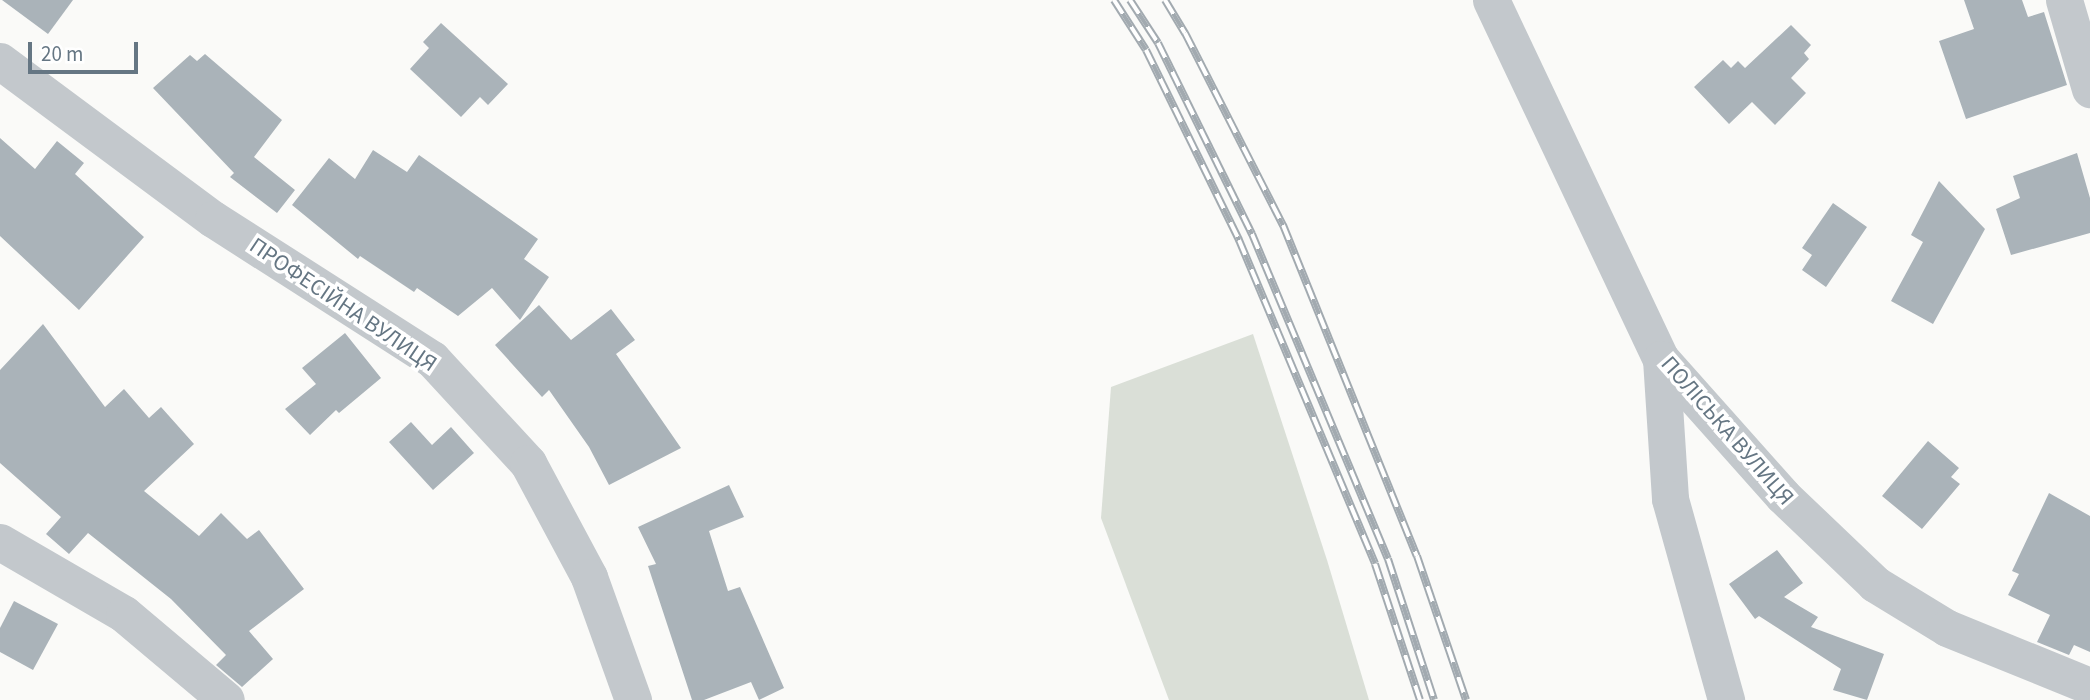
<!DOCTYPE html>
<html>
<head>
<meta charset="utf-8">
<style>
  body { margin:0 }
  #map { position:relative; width:2090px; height:700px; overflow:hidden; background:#fafaf8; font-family:"Source Sans 3",sans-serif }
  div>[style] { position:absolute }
  .green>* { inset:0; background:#dadfd7 }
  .building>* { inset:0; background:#aab3b9 }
  .street>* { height:37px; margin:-18.5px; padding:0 18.5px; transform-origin:18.5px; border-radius:18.5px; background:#c3c8cc }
  .rail>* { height:8px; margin-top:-4px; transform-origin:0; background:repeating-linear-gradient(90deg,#fff 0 16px,#a2aab0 0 32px); box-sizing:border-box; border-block:2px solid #a2aab0 }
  span { translate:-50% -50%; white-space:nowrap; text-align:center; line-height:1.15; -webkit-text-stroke:7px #fff; paint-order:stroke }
  .street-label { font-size:23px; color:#657683 }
  .scale { position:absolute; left:28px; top:42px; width:110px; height:32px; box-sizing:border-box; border:4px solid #657683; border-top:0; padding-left:9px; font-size:21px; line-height:24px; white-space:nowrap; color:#657683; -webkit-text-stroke:5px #fff; paint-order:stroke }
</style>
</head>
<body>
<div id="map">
  <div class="green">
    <div style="clip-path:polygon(1253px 334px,1327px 560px,1369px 700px,1169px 700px,1101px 518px,1111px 387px)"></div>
  </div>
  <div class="building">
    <div style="clip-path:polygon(2px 0,73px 0,48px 34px)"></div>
    <div style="clip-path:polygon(1964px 0,2022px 0,2028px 17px,2044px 12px,2067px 85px,1966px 119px,1939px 41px,1974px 29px)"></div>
    <div style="clip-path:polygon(441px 23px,508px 84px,488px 105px,480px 97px,461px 117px,410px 69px,429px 48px,423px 42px)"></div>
    <div style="clip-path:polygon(1791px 25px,1811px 45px,1804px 53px,1809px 59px,1791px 78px,1806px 93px,1775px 125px,1752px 102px,1729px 124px,1694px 87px,1723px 60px,1731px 68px,1738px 61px,1745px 68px)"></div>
    <div style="clip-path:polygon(205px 54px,282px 120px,254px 157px,295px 190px,277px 213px,230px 177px,234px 173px,153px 88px,190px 55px,197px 61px)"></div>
    <div style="clip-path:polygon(0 138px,35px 169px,57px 141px,84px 163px,75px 174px,144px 237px,79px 310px,0 236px)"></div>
    <div style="clip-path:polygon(373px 150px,407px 172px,419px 155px,538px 239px,524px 259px,549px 277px,520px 320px,492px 288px,458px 316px,417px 288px,414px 292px,360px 256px,358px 259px,292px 205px,329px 158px,355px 179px)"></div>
    <div style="clip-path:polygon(2077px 153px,2090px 198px,2090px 233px,2011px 255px,1996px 209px,2020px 198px,2013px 176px)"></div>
    <div style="clip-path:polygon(1939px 181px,1985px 229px,1933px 324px,1891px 301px,1923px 242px,1911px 235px)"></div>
    <div style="clip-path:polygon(1833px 203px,1867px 227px,1826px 287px,1802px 270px,1812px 255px,1802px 248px)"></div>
    <div style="clip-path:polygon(539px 305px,571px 340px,611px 309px,635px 340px,616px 354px,681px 448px,609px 485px,589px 447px,549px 390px,542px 397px,495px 345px)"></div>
    <div style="clip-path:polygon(43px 324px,105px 407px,124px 389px,149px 418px,161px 407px,194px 444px,144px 491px,199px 536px,221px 513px,247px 539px,259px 530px,304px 589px,249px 631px,273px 659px,242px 687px,216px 665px,226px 655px,171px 599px,88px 533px,69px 554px,46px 534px,61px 517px,0 463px,0 370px)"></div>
    <div style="clip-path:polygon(345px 333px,381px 378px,339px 413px,336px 410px,310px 435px,285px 409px,316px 384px,302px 368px)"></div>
    <div style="clip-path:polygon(411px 422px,432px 445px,451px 427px,474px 453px,433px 490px,389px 442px)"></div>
    <div style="clip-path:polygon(1928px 441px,1959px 468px,1951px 477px,1960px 484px,1922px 529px,1882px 496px)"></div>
    <div style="clip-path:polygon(729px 485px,744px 517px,709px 531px,728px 591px,740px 587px,784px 688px,759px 700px,751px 682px,704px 700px,692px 700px,648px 566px,656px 564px,638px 527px)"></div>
    <div style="clip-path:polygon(2049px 493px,2090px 516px,2090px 652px,2074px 645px,2069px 655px,2037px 642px,2050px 615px,2008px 595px,2019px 574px,2012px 571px)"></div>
    <div style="clip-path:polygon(1777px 550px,1803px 583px,1784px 597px,1818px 617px,1811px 627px,1884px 654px,1867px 700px,1833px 690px,1841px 669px,1759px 616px,1755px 619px,1729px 584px)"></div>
    <div style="clip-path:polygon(14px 601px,58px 624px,33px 670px,0 652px,0 628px)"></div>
  </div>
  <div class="street">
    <div style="left:1491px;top:0;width:397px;rotate:64.7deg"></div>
    <div style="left:1661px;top:359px;width:183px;rotate:48.3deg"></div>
    <div style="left:1783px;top:496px;width:127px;rotate:43.7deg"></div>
    <div style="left:1875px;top:584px;width:84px;rotate:31.4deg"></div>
    <div style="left:1947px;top:628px;width:154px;rotate:22.1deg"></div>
    <div style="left:2064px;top:0;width:93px;rotate:73.7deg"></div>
    <div style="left:0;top:61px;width:265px;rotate:36.6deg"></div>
    <div style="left:213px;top:219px;width:260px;rotate:32.6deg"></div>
    <div style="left:432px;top:359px;width:142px;rotate:47.3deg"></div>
    <div style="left:528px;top:463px;width:129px;rotate:61.8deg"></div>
    <div style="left:589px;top:577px;width:131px;rotate:70.3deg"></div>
    <div style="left:1661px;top:359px;width:140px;rotate:86.3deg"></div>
    <div style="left:1670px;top:499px;width:209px;rotate:74.4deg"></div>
    <div style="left:0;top:542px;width:143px;rotate:30.1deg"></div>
    <div style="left:124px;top:614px;width:133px;rotate:40.1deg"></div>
  </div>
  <div class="rail">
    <div style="left:1114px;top:0;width:59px;rotate:57.4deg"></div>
    <div style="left:1146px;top:50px;width:212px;rotate:63.9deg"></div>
    <div style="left:1239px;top:240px;width:351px;rotate:67.2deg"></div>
    <div style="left:1375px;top:564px;width:143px;rotate:71.7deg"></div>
    <div style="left:1130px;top:0;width:51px;rotate:56.9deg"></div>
    <div style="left:1158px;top:43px;width:213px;rotate:63.8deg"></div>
    <div style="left:1252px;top:234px;width:352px;rotate:67.3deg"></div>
    <div style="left:1388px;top:559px;width:148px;rotate:71.9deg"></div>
    <div style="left:1165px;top:0;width:39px;rotate:59deg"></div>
    <div style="left:1185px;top:33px;width:216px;rotate:63deg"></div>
    <div style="left:1283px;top:225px;width:357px;rotate:68deg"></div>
    <div style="left:1417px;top:556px;width:152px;rotate:71.2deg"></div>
  </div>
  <div class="street-label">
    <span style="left:343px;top:305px;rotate:34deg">ПРОФЕСІЙНА ВУЛИЦЯ</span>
    <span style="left:1727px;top:431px;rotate:49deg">ПОЛІСЬКА ВУЛИЦЯ</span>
  </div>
  <div class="scale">20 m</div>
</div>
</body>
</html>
